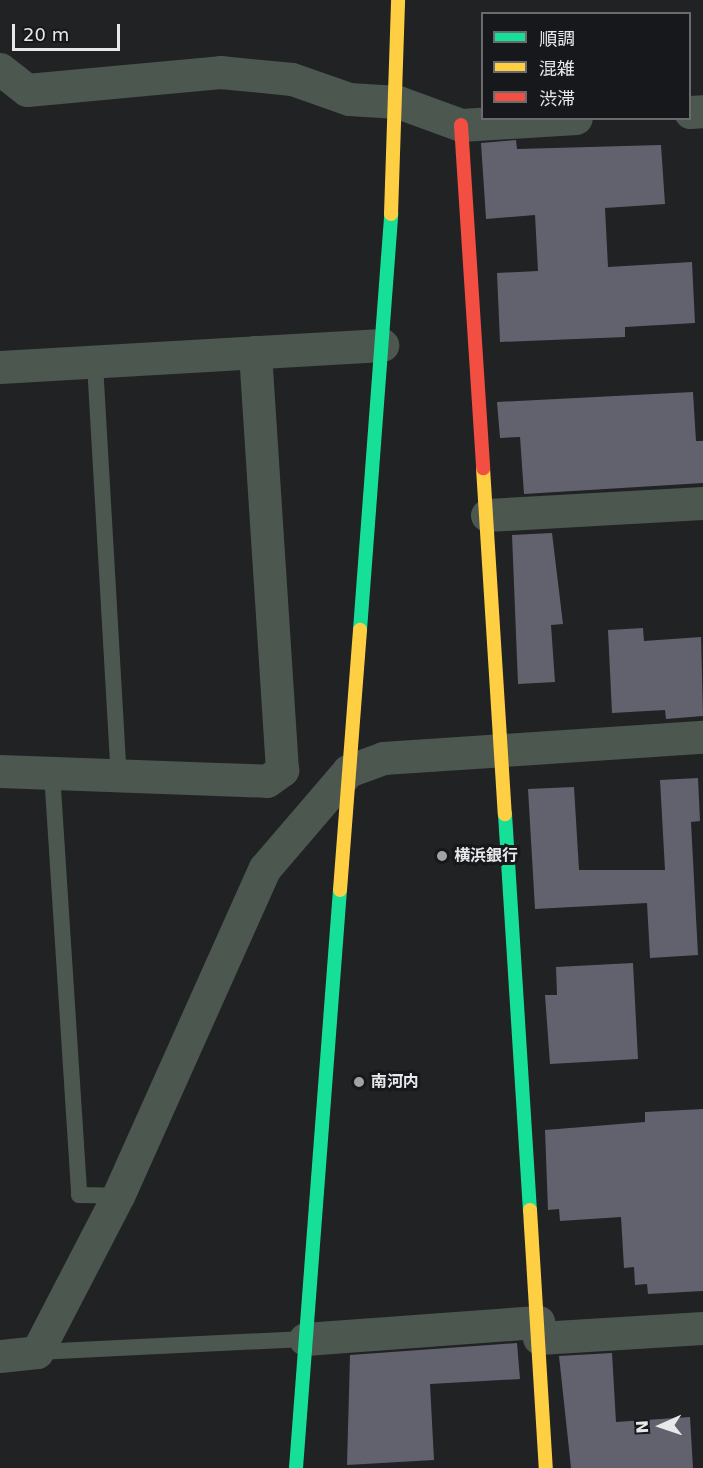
<!DOCTYPE html>
<html>
<head>
<meta charset="utf-8">
<style>
  body { margin:0 }
  #map { position:relative; width:703px; height:1468px; overflow:hidden; background:#212224; font-family:"DejaVu Sans","Noto Sans JP",sans-serif }
  div>[style] { position:absolute }
  .building>* { inset:0; background:#61626d }
  .lane>* { height:16px; margin:-8px; padding:0 8px; transform-origin:8px; border-radius:8px; background:#4c5750 }
  .street>* { height:33px; margin:-16.5px; padding:0 16.5px; transform-origin:16.5px; border-radius:16.5px; background:#4c5750 }
  .fast>* { height:14px; margin:-7px; padding:0 7px; transform-origin:7px; border-radius:7px; background:#16e098 }
  .slow>* { height:14px; margin:-7px; padding:0 7px; transform-origin:7px; border-radius:7px; background:#ffcf43 }
  .jam>* { height:14px; margin:-7px; padding:0 7px; transform-origin:7px; border-radius:7px; background:#f24e42 }
  .dots>* { width:16px; height:16px; translate:-50% -50%; box-sizing:border-box; border:3px solid #17181b; border-radius:50% }
  span { translate:-50% -50%; white-space:nowrap; text-align:center; line-height:1.15; -webkit-text-stroke:6px #17181b; paint-order:stroke }
  .poi-label { font-size:16px; color:#e8e8eb; font-weight:700 }
  .left { translate:0 -50%; text-align:left }
  .legend { position:absolute; left:481px; top:12px; width:210px; height:108px; box-sizing:border-box; background:#17181b; border:2px solid #6b6b6e; margin:0; padding:8px 10px; list-style:none; font-size:18px; color:#e8e8eb }
  .legend li { display:flex; align-items:center; gap:12px; height:30px }
  .legend b { width:30px; border:2px solid #6b6b6e }
  .north { position:absolute; left:631px; top:1396px; width:60px; height:60px; -webkit-text-stroke:4px #17181b; paint-order:stroke; rotate:267deg; font-size:16px; font-weight:700; line-height:24px; text-align:center; color:#e8e8eb }
  .north::after { content:''; display:block; margin:auto; width:21px; height:27px; background:#e8e8eb; clip-path:polygon(50% 0,100% 100%,50% 72%,0 100%) }
  .scale { position:absolute; left:12px; top:24px; width:108px; height:27px; box-sizing:border-box; border:3px solid #e8e8eb; border-top:0; padding-left:8px; font-size:18px; line-height:21px; white-space:nowrap; color:#e8e8eb; -webkit-text-stroke:4px #17181b; paint-order:stroke }
</style>
</head>
<body>
<div id="map">
  <div class="building">
    <div style="clip-path:polygon(516px 140px,517px 149px,661px 145px,665px 204px,605px 208px,608px 267px,692px 262px,695px 323px,625px 327px,625px 337px,500px 342px,497px 273px,538px 271px,535px 215px,486px 219px,481px 143px)"></div>
    <div style="clip-path:polygon(693px 392px,696px 441px,703px 441px,703px 483px,524px 494px,520px 437px,500px 438px,497px 402px)"></div>
    <div style="clip-path:polygon(552px 533px,563px 624px,551px 625px,555px 682px,518px 684px,512px 535px)"></div>
    <div style="clip-path:polygon(643px 628px,644px 641px,701px 637px,703px 716px,666px 719px,665px 710px,612px 713px,608px 630px)"></div>
    <div style="clip-path:polygon(698px 778px,700px 821px,691px 822px,698px 955px,650px 958px,647px 903px,535px 909px,528px 789px,574px 787px,579px 870px,665px 870px,660px 780px)"></div>
    <div style="clip-path:polygon(633px 963px,638px 1059px,550px 1064px,545px 995px,557px 995px,556px 967px)"></div>
    <div style="clip-path:polygon(703px 1109px,703px 1291px,648px 1294px,647px 1284px,635px 1285px,634px 1267px,624px 1268px,621px 1217px,560px 1221px,559px 1209px,548px 1210px,545px 1130px,645px 1122px,645px 1112px)"></div>
    <div style="clip-path:polygon(517px 1343px,520px 1379px,430px 1384px,434px 1460px,347px 1465px,350px 1355px)"></div>
    <div style="clip-path:polygon(612px 1353px,616px 1422px,690px 1417px,693px 1468px,571px 1468px,559px 1356px)"></div>
  </div>
  <div class="lane">
    <div style="left:95px;top:364px;width:413px;rotate:86.7deg"></div>
    <div style="left:52px;top:773px;width:423px;rotate:86.3deg"></div>
    <div style="left:79px;top:1195px;width:39px;rotate:1deg"></div>
    <div style="left:37px;top:1352px;width:268px;rotate:-2.8deg"></div>
  </div>
  <div class="street">
    <div style="left:0;top:69px;width:34px;rotate:38deg"></div>
    <div style="left:27px;top:90px;width:194px;rotate:-5.3deg"></div>
    <div style="left:220px;top:72px;width:72px;rotate:5.6deg"></div>
    <div style="left:292px;top:79px;width:60px;rotate:19.3deg"></div>
    <div style="left:349px;top:99px;width:49px;rotate:3.5deg"></div>
    <div style="left:398px;top:102px;width:67px;rotate:20.1deg"></div>
    <div style="left:461px;top:125px;width:115px;rotate:-3.5deg"></div>
    <div style="left:690px;top:112px;width:13px;rotate:-4deg"></div>
    <div style="left:0;top:367px;width:383px;rotate:-3.3deg"></div>
    <div style="left:487px;top:515px;width:216px;rotate:-3.2deg"></div>
    <div style="left:0;top:771px;width:267px;rotate:2.1deg"></div>
    <div style="left:267px;top:781px;width:19px;rotate:-36deg"></div>
    <div style="left:282px;top:770px;width:419px;rotate:-93.7deg"></div>
    <div style="left:539px;top:1338px;width:164px;rotate:-3.5deg"></div>
    <div style="left:305px;top:1339px;width:234px;rotate:-4.2deg"></div>
    <div style="left:0;top:1356px;width:37px;rotate:-6deg"></div>
    <div style="left:37px;top:1352px;width:176px;rotate:-62.6deg"></div>
    <div style="left:118px;top:1196px;width:359px;rotate:-65.9deg"></div>
    <div style="left:265px;top:868px;width:128px;rotate:-49.4deg"></div>
    <div style="left:348px;top:771px;width:37px;rotate:-20deg"></div>
    <div style="left:383px;top:758px;width:321px;rotate:-3.8deg"></div>
  </div>
  <div class="fast">
    <div style="left:360px;top:630px;width:417px;rotate:-85.7deg"></div>
    <div style="left:505px;top:814px;width:397px;rotate:86.4deg"></div>
    <div style="left:296px;top:1468px;width:580px;rotate:-85.65deg"></div>
  </div>
  <div class="slow">
    <div style="left:391px;top:214px;width:214px;rotate:-88.1deg"></div>
    <div style="left:483px;top:468px;width:347px;rotate:86.4deg"></div>
    <div style="left:340px;top:890px;width:261px;rotate:-85.6deg"></div>
    <div style="left:530px;top:1210px;width:258px;rotate:86.5deg"></div>
  </div>
  <div class="jam">
    <div style="left:461px;top:125px;width:344px;rotate:86.3deg"></div>
  </div>
  <div class="dots">
    <div style="left:442px;top:856px;background:#a2a3a5"></div>
    <div style="left:359px;top:1082px;background:#a2a3a5"></div>
  </div>
  <div class="poi-label">
    <span class="left" style="left:454px;top:856px">横浜銀行</span>
    <span class="left" style="left:371px;top:1082px">南河内</span>
  </div>
  <ul class="legend">
  <li><b style="height:8px;background:#16e098"></b>順調</li>
  <li><b style="height:8px;background:#ffcf43"></b>混雑</li>
  <li><b style="height:8px;background:#f24e42"></b>渋滞</li>
  </ul>
  <div class="north">N</div>
  <div class="scale">20 m</div>
</div>
</body>
</html>
